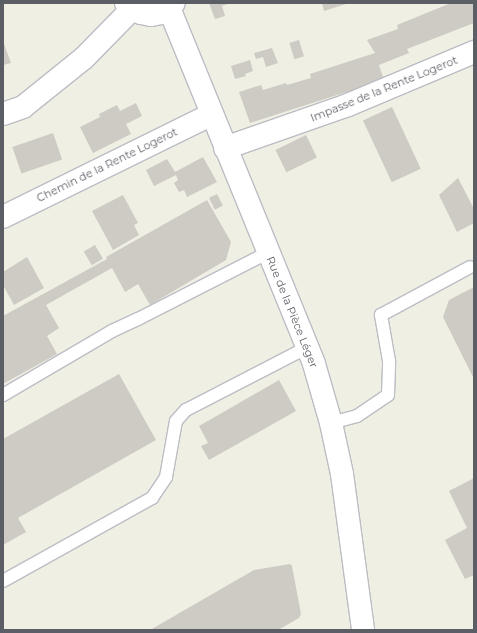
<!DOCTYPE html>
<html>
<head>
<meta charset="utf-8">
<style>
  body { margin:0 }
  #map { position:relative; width:477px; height:633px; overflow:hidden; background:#f0efe4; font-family:Montserrat,sans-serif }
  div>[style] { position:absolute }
  .building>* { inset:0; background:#cdcbc3; transform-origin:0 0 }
  .roads { filter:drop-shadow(1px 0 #bcbdc4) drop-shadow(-1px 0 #bcbdc4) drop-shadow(0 1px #bcbdc4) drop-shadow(0 -1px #bcbdc4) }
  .lane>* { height:12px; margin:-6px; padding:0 6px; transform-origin:6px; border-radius:6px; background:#fff }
  .street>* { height:22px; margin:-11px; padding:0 11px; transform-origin:11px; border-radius:11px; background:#fff }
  span { translate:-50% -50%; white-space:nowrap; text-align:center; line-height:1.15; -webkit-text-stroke:4px #fff; paint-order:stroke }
  .street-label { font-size:11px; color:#5c5e66 }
  .frame { position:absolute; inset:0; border:4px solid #5c5e66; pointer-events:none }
</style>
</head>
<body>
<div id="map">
  <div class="building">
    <div style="clip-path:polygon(209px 3px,231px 3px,222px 6px,225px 16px,215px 19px)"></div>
    <div style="clip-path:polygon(322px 3px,349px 3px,324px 11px)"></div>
    <div style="clip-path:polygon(451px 3px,474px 3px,474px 23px,407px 49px,409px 53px,379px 65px,384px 80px,250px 123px,239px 92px,261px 85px,263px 90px,286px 83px,287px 85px,311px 78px,310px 74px,375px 53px,367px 40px,398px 29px,397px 25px)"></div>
    <div style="left:299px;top:40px;width:17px;height:10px;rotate:73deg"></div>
    <div style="clip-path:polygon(3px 41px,11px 63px,3px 65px)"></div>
    <div style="clip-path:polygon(272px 48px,278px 63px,266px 67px,263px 57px,256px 59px,254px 53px)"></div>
    <div style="clip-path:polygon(250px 60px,253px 71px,245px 74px,246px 76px,235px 79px,231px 66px)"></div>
    <div style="clip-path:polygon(136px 103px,142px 116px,126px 124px,131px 134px,93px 153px,80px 127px,100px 117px,99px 114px,117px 105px,120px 111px)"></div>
    <div style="left:392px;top:107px;width:68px;height:32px;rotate:65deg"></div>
    <div style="left:53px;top:133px;width:28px;height:43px;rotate:71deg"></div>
    <div style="left:306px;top:135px;width:25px;height:34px;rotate:64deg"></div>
    <div style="clip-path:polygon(203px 157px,217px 182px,187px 197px,184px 190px,179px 192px,174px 183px,178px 180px,176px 175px,154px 186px,146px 170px,167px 159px,175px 172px)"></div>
    <div style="clip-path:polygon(458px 178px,474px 209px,474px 223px,457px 232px,439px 195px)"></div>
    <div style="left:217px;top:194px;width:13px;height:9px;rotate:63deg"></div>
    <div style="clip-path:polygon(123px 195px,138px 223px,134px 225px,139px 235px,113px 250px,92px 211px)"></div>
    <div style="clip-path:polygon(207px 200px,231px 242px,226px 260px,150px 305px,138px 284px,125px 292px,112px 268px,46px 305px,59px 328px,47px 336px,57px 354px,3px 384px,3px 316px,107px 259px,106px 257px)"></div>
    <div style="left:95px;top:245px;width:16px;height:13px;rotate:60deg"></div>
    <div style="clip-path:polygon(27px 257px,44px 288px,14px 305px,3px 285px,3px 272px)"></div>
    <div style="clip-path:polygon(474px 287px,474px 379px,443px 317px,449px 300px)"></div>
    <div style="clip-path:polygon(119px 374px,156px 440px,18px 518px,26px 532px,3px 545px,3px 439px)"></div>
    <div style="clip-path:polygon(279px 380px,296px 411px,209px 460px,201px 446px,208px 443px,199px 426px)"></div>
    <div style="clip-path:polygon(474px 478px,474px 575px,465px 579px,445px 540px,467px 528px,449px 491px)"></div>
    <div style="clip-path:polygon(290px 564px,292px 566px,301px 614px,299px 618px,278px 630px,150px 630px,254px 570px)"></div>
  </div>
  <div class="roads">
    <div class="lane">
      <div style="left:3px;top:395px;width:126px;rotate:-30.4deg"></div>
      <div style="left:112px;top:331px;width:29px;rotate:-25deg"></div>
      <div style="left:138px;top:319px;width:147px;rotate:-27.1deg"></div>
      <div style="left:331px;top:423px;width:27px;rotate:-15deg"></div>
      <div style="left:357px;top:416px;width:37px;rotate:-34deg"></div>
      <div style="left:388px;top:395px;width:34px;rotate:-88deg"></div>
      <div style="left:389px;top:361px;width:47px;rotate:-99.9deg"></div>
      <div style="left:381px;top:315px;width:101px;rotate:-28.3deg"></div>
      <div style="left:3px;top:581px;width:171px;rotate:-29.1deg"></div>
      <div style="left:152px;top:498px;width:25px;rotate:-56deg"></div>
      <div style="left:166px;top:477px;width:57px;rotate:-79.9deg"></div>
      <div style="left:176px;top:421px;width:15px;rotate:-48deg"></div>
      <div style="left:186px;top:410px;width:137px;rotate:-27.3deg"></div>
    </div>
    <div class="street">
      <div style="left:126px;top:3px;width:8px;rotate:45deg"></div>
      <div style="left:132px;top:9px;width:10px;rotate:24deg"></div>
      <div style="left:141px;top:13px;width:10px;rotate:11deg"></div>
      <div style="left:151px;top:15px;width:10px;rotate:-11deg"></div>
      <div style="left:161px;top:13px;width:16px;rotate:-38deg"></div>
      <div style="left:169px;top:8px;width:384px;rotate:67.8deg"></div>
      <div style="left:314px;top:364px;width:61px;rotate:73.9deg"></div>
      <div style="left:331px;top:423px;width:52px;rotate:77.8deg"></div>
      <div style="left:342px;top:474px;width:157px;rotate:82.3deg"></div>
      <div style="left:3px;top:114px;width:21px;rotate:-19deg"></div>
      <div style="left:23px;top:107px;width:78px;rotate:-38.8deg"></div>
      <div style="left:84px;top:58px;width:69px;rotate:-45.6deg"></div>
      <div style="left:225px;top:148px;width:130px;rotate:-19.3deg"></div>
      <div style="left:348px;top:105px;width:137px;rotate:-22.8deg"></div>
      <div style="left:3px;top:217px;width:233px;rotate:-26.2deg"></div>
    </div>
  </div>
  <div class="street-label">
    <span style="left:384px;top:89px;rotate:-22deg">Impasse de la Rente Logerot</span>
    <span style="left:107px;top:165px;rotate:-26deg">Chemin de la Rente Logerot</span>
    <span style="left:292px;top:312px;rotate:68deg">Rue de la Pièce Léger</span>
  </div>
  <div class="frame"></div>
</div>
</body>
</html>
